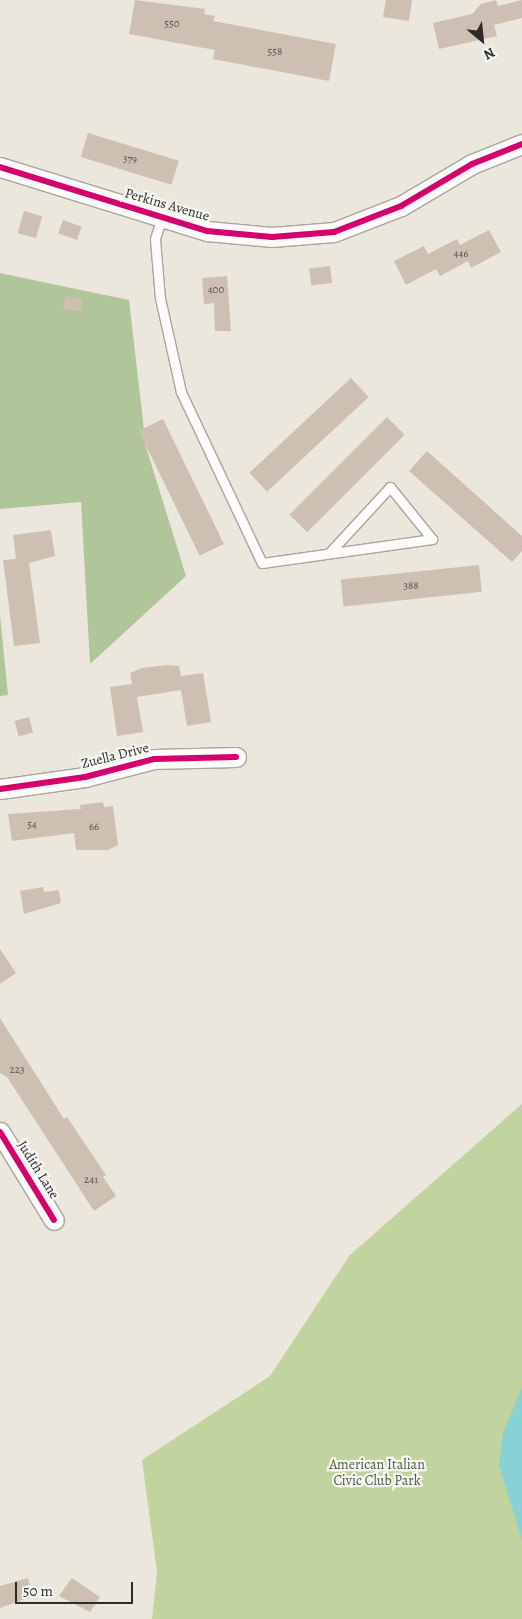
<!DOCTYPE html>
<html>
<head>
<meta charset="utf-8">
<style>
  body { margin:0 }
  #map { position:relative; width:522px; height:1619px; overflow:hidden; background:#ece7dd; font-family:Alegreya,serif }
  div>[style] { position:absolute }
  .green>* { inset:0; background:#c1d4a0 }
  .forest>* { inset:0; background:#b0c599 }
  .water>* { inset:0; background:#87d2d5 }
  .building>* { inset:0; background:#cdbfb1; transform-origin:0 0 }
  .roads { filter:drop-shadow(1px 0 #a7a49e) drop-shadow(-1px 0 #a7a49e) drop-shadow(0 1px #a7a49e) drop-shadow(0 -1px #a7a49e) }
  .service>* { height:9px; margin:-4.5px; padding:0 4.5px; transform-origin:4.5px; border-radius:4.5px; background:#fcfbfa }
  .minor>* { height:19px; margin:-9.5px; padding:0 9.5px; transform-origin:9.5px; border-radius:9.5px; background:#fcfbfa }
  .cycleway>* { height:6px; margin:-3px; padding:0 3px; transform-origin:3px; border-radius:3px; background:#d6006c }
  span { translate:-50% -50%; white-space:nowrap; text-align:center; line-height:1.15; -webkit-text-stroke:4.5px #f6f6f2; paint-order:stroke }
  .number-label { font-size:11px; color:#54504c }
  .number-label span { -webkit-text-stroke-width:0 }
  .street-label { font-size:14px; color:#2b2b2b }
  .park-label { font-size:14px; color:#4d593f }
  .north { position:absolute; left:457px; top:15px; width:50px; height:50px; -webkit-text-stroke:4px #f6f6f2; paint-order:stroke; rotate:152deg; font-size:14px; font-weight:700; line-height:20px; text-align:center; color:#2b2b2b }
  .north::after { content:''; display:block; margin:auto; width:18px; height:22px; background:#2b2b2b; clip-path:polygon(50% 0,100% 100%,50% 72%,0 100%) }
  .scale { position:absolute; left:15px; top:1582px; width:118px; height:22px; box-sizing:border-box; border:2px solid #2b2b2b; border-top:0; padding-left:6px; font-size:15px; line-height:18px; white-space:nowrap; color:#2b2b2b; -webkit-text-stroke:4px #f6f6f2; paint-order:stroke }
</style>
</head>
<body>
<div id="map">
  <div class="green">
    <div style="clip-path:polygon(522px 1104px,522px 1619px,152px 1619px,157px 1572px,142px 1460px,270px 1376px,350px 1255px)"></div>
  </div>
  <div class="forest">
    <div style="clip-path:polygon(0 273px,129px 300px,146px 447px,186px 576px,90px 664px,81px 502px,0 509px)"></div>
    <div style="clip-path:polygon(0 615px,8px 695px,0 696px)"></div>
  </div>
  <div class="water">
    <div style="clip-path:polygon(522px 1387px,522px 1540px,499px 1465px,503px 1433px)"></div>
  </div>
  <div class="building">
    <div style="clip-path:polygon(135px 0,205px 9px,204px 14px,215px 16px,213px 21px,336px 44px,329px 81px,213px 59px,215px 50px,129px 34px)"></div>
    <div style="clip-path:polygon(386px 0,412px 0,409px 21px,383px 17px)"></div>
    <div style="clip-path:polygon(496px 0,498px 6px,522px 0,522px 18px,494px 25px,497px 36px,439px 49px,433px 23px,472px 14px,481px 4px)"></div>
    <div style="left:88px;top:133px;width:95px;height:25px;rotate:17deg"></div>
    <div style="left:24px;top:211px;width:19px;height:23px;rotate:16deg"></div>
    <div style="left:63px;top:220px;width:20px;height:14px;rotate:20deg"></div>
    <div style="clip-path:polygon(489px 230px,501px 252px,471px 268px,468px 261px,440px 276px,436px 269px,406px 285px,394px 261px,424px 246px,428px 254px,457px 239px,460px 245px)"></div>
    <div style="left:330px;top:266px;width:17px;height:21px;rotate:83deg"></div>
    <div style="clip-path:polygon(227px 276px,231px 331px,215px 331px,214px 303px,204px 304px,202px 278px)"></div>
    <div style="left:65px;top:296px;width:18px;height:13px;rotate:9deg"></div>
    <div style="left:351px;top:378px;width:26px;height:139px;rotate:47deg"></div>
    <div style="left:387px;top:417px;width:25px;height:138px;rotate:45deg"></div>
    <div style="left:163px;top:419px;width:139px;height:27px;rotate:64deg"></div>
    <div style="clip-path:polygon(427px 451px,522px 536px,522px 551px,512px 562px,409px 471px)"></div>
    <div style="clip-path:polygon(51px 530px,55px 556px,29px 563px,40px 643px,14px 646px,3px 560px,16px 559px,13px 535px)"></div>
    <div style="left:479px;top:565px;width:27px;height:139px;rotate:84deg"></div>
    <div style="clip-path:polygon(167px 665px,179px 666px,181px 676px,203px 673px,211px 722px,187px 726px,181px 690px,137px 697px,143px 732px,117px 736px,110px 687px,132px 684px,130px 673px,142px 668px)"></div>
    <div style="left:29px;top:717px;width:16px;height:15px;rotate:75deg"></div>
    <div style="clip-path:polygon(103px 802px,104px 807px,113px 806px,118px 845px,108px 850px,76px 850px,74px 833px,12px 841px,8px 814px,81px 809px,80px 805px)"></div>
    <div style="clip-path:polygon(43px 887px,44px 892px,59px 890px,61px 903px,24px 914px,20px 891px)"></div>
    <div style="clip-path:polygon(0 949px,16px 973px,0 984px)"></div>
    <div style="clip-path:polygon(0 1018px,64px 1119px,67px 1117px,106px 1175px,103px 1177px,116px 1196px,94px 1211px,7px 1077px,0 1073px)"></div>
    <div style="clip-path:polygon(28px 1578px,33px 1596px,0 1608px,0 1586px)"></div>
    <div style="clip-path:polygon(72px 1578px,100px 1597px,90px 1612px,59px 1596px)"></div>
  </div>
  <div class="roads">
    <div class="service">
      <div style="left:162px;top:217px;width:23px;rotate:108deg"></div>
      <div style="left:155px;top:239px;width:59px;rotate:85.2deg"></div>
      <div style="left:160px;top:298px;width:96px;rotate:77.4deg"></div>
      <div style="left:181px;top:392px;width:189px;rotate:64.7deg"></div>
      <div style="left:262px;top:563px;width:172px;rotate:-8deg"></div>
      <div style="left:432px;top:539px;width:67px;rotate:-128.9deg"></div>
      <div style="left:390px;top:487px;width:90px;rotate:132.7deg"></div>
    </div>
    <div class="minor">
      <div style="left:0;top:167px;width:217px;rotate:17.2deg"></div>
      <div style="left:207px;top:231px;width:65px;rotate:5.3deg"></div>
      <div style="left:272px;top:237px;width:62px;rotate:-4.6deg"></div>
      <div style="left:334px;top:232px;width:72px;rotate:-21.2deg"></div>
      <div style="left:401px;top:206px;width:82px;rotate:-30.6deg"></div>
      <div style="left:472px;top:164px;width:54px;rotate:-21.8deg"></div>
      <div style="left:0;top:789px;width:86px;rotate:-8deg"></div>
      <div style="left:85px;top:777px;width:71px;rotate:-14.6deg"></div>
      <div style="left:154px;top:759px;width:82px;rotate:-1.4deg"></div>
      <div style="left:0;top:1132px;width:103px;rotate:58.5deg"></div>
    </div>
  </div>
  <div class="cycleway">
    <div style="left:0;top:167px;width:217px;rotate:17.2deg"></div>
    <div style="left:207px;top:231px;width:65px;rotate:5.3deg"></div>
    <div style="left:272px;top:237px;width:62px;rotate:-4.6deg"></div>
    <div style="left:334px;top:232px;width:72px;rotate:-21.2deg"></div>
    <div style="left:401px;top:206px;width:82px;rotate:-30.6deg"></div>
    <div style="left:472px;top:164px;width:54px;rotate:-21.8deg"></div>
    <div style="left:0;top:789px;width:86px;rotate:-8deg"></div>
    <div style="left:85px;top:777px;width:71px;rotate:-14.6deg"></div>
    <div style="left:154px;top:759px;width:82px;rotate:-1.4deg"></div>
    <div style="left:0;top:1132px;width:103px;rotate:58.5deg"></div>
  </div>
  <div class="number-label">
    <span style="left:172px;top:24px">550</span>
    <span style="left:275px;top:52px">558</span>
    <span style="left:130px;top:159px">379</span>
    <span style="left:461px;top:254px">446</span>
    <span style="left:216px;top:290px">400</span>
    <span style="left:411px;top:586px">388</span>
    <span style="left:32px;top:825px">54</span>
    <span style="left:94px;top:827px">66</span>
    <span style="left:17px;top:1070px">223</span>
    <span style="left:91px;top:1180px">241</span>
  </div>
  <div class="street-label">
    <span style="left:167px;top:205px;rotate:16deg">Perkins Avenue</span>
    <span style="left:115px;top:756px;rotate:-14deg">Zuella Drive</span>
    <span style="left:38px;top:1170px;rotate:58deg">Judith Lane</span>
  </div>
  <div class="park-label">
    <span style="left:377px;top:1473px">American Italian<br>Civic Club Park</span>
  </div>
  <div class="north">N</div>
  <div class="scale">50 m</div>
</div>
</body>
</html>
